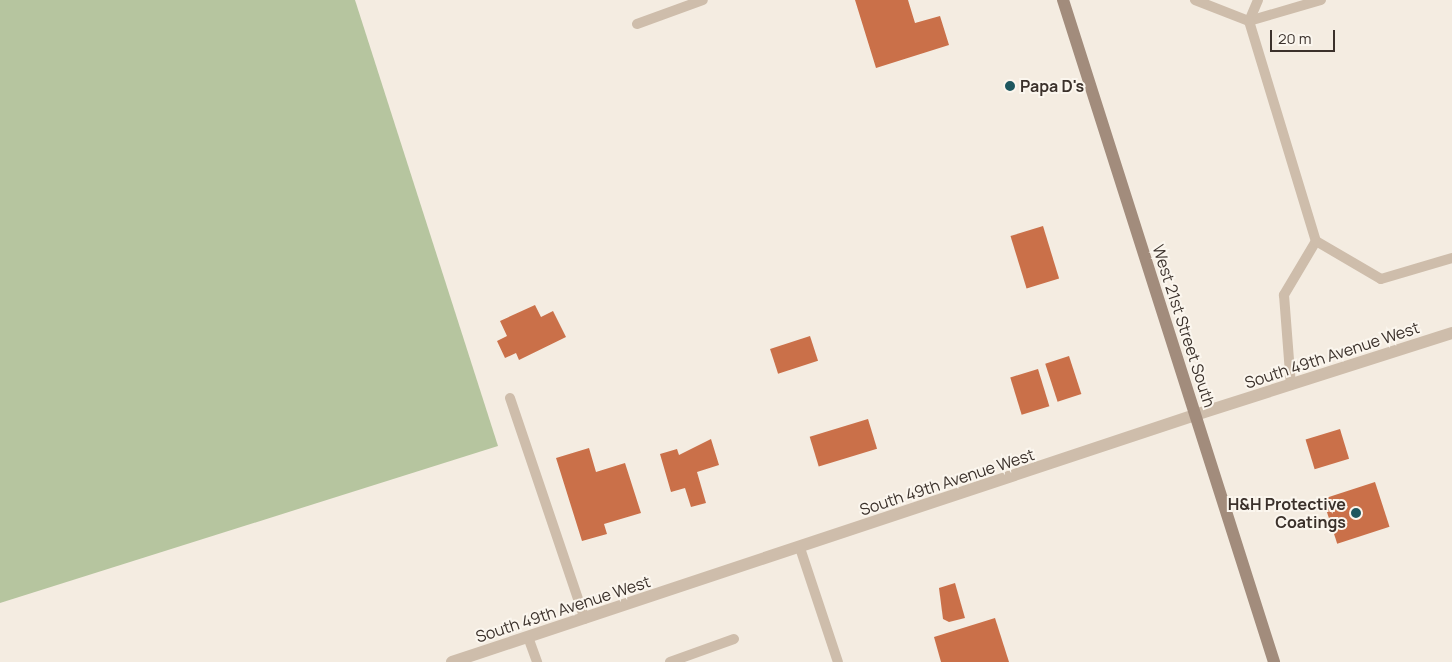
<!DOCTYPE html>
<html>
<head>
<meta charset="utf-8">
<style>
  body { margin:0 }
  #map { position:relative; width:1452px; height:662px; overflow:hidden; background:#f4ece1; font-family:Manrope,sans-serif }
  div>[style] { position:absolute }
  .green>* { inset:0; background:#b6c59f }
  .building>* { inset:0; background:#ca7049; transform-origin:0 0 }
  .service>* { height:10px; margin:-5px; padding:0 5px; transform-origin:5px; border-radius:5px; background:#cebdab }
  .minor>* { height:12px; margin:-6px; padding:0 6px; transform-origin:6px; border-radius:6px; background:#cebdab }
  .tertiary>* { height:12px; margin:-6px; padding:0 6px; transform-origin:6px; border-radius:6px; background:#cebdab }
  .secondary>* { height:12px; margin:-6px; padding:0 6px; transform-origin:6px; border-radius:6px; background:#a28c7c }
  .dots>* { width:14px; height:14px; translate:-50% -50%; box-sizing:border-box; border:2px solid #fbf6ee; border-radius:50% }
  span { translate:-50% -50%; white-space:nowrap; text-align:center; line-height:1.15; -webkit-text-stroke:4px #fbf6ee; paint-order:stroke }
  .poi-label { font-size:16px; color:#3b312b; font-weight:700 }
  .left { translate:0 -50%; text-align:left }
  .right { translate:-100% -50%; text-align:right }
  .street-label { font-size:16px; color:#3b312b }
  .scale { position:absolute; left:1270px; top:30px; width:65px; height:22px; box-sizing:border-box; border:2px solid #3b312b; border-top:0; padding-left:6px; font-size:15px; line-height:18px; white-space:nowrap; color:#3b312b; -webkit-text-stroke:4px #fbf6ee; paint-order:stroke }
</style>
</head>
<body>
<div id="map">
  <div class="green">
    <div style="clip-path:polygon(0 0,355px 0,498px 446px,0 603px)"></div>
  </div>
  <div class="building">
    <div style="clip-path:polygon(855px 0,908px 0,915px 23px,940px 16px,949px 45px,876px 68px)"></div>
    <div style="left:1043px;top:226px;width:55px;height:34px;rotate:73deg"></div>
    <div style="clip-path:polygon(535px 305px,541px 317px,553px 311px,566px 337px,519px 360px,516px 353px,505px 358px,497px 341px,507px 336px,500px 321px)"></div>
    <div style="left:810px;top:336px;width:26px;height:42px;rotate:72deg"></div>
    <div style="left:1069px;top:356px;width:40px;height:25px;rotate:72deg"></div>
    <div style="left:1038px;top:369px;width:39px;height:29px;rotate:73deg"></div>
    <div style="left:868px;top:419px;width:31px;height:61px;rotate:73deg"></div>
    <div style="left:1340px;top:429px;width:31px;height:36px;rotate:73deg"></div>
    <div style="clip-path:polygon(711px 439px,719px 465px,697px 472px,706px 503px,691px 507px,685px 488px,671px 492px,660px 454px,677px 449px,679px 455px)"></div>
    <div style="clip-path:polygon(589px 448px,596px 472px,625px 463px,641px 513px,604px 524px,607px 534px,582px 541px,556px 458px)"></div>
    <div style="left:1375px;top:482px;width:47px;height:55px;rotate:72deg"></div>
    <div style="clip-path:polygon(955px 583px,965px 618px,949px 622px,943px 619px,939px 588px)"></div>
    <div style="clip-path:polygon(995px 618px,1009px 662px,941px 662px,934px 637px)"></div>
  </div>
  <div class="service">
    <div style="left:1195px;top:0;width:58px;rotate:21.3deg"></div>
    <div style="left:1249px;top:21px;width:75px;rotate:-16.3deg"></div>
    <div style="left:1258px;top:0;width:23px;rotate:113deg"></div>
    <div style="left:1249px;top:21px;width:230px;rotate:73.1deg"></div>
    <div style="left:1316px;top:241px;width:63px;rotate:120.7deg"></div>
    <div style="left:1284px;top:295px;width:90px;rotate:85.6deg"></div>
    <div style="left:637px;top:24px;width:70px;rotate:-20deg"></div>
    <div style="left:1316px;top:241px;width:75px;rotate:30.3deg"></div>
    <div style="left:1381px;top:279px;width:74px;rotate:-16.5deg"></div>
    <div style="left:510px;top:398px;width:233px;rotate:71.3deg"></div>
    <div style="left:800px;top:548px;width:120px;rotate:71.6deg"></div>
    <div style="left:528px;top:637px;width:27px;rotate:70deg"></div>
    <div style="left:670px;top:662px;width:68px;rotate:-19.8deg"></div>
  </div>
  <div class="minor">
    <div style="left:1195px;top:415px;width:270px;rotate:-17.7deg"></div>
  </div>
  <div class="tertiary">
    <div style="left:452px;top:662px;width:783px;rotate:-18.39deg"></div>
  </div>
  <div class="secondary">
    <div style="left:1063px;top:0;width:695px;rotate:72.32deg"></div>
  </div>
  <div class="dots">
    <div style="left:1010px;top:86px;background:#1e575f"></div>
    <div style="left:1356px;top:513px;background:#1e575f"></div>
  </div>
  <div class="poi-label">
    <span class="left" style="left:1020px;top:86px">Papa D's</span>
    <span class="right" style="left:1346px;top:513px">H&amp;H Protective<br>Coatings</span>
  </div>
  <div class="street-label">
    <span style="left:1184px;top:326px;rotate:72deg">West 21st Street South</span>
    <span style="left:1332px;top:355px;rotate:-18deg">South 49th Avenue West</span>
    <span style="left:947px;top:482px;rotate:-18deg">South 49th Avenue West</span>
    <span style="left:563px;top:609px;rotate:-18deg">South 49th Avenue West</span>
  </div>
  <div class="scale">20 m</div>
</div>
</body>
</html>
